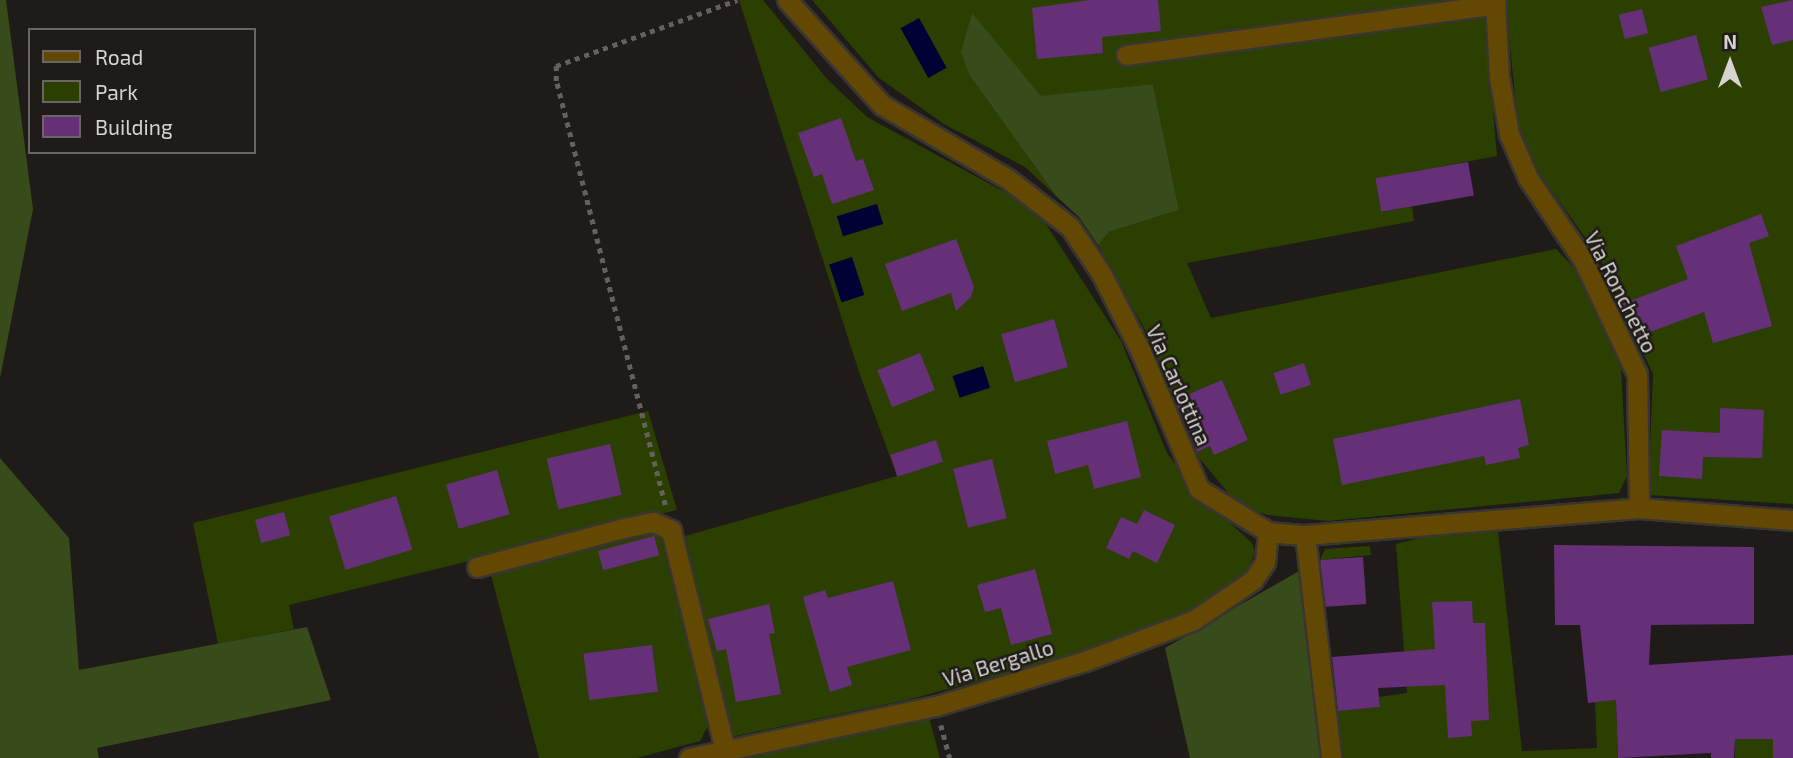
<!DOCTYPE html>
<html>
<head>
<meta charset="utf-8">
<style>
  body { margin:0 }
  #map { position:relative; width:1793px; height:758px; overflow:hidden; background:#1f1b18; font-family:"Exo 2",sans-serif }
  div>[style] { position:absolute }
  .green>* { inset:0; background:#2b3f01; transform-origin:0 0 }
  .forest>* { inset:0; background:#384b1a }
  .water>* { inset:0; background:#000134; transform-origin:0 0 }
  .building>* { inset:0; background:#663078; transform-origin:0 0 }
  .path>* { height:4.5px; margin-top:-2.25px; transform-origin:0; background:repeating-linear-gradient(90deg,#63605d 0 5px,transparent 0 10px) }
  .roads { filter:drop-shadow(2px 0 #393532) drop-shadow(-2px 0 #393532) drop-shadow(0 2px #393532) drop-shadow(0 -2px #393532) }
  .minor>* { height:19px; margin:-9.5px; padding:0 9.5px; transform-origin:9.5px; border-radius:9.5px; background:#634803 }
  span { translate:-50% -50%; white-space:nowrap; text-align:center; line-height:1.15; -webkit-text-stroke:5px #1f1b18; paint-order:stroke }
  .street-label { font-size:21px; color:#d6d3d1 }
  .legend { position:absolute; left:28px; top:28px; width:228px; height:126px; box-sizing:border-box; background:#1f1b18; border:2px solid #686562; margin:0; padding:9px 12px; list-style:none; font-size:21px; color:#d6d3d1 }
  .legend li { display:flex; align-items:center; gap:14px; height:35px }
  .legend b { width:35px; border:2px solid #686562 }
  .north { position:absolute; left:1695px; top:28px; width:70px; height:70px; -webkit-text-stroke:5px #1f1b18; paint-order:stroke; rotate:0deg; font-size:19px; font-weight:700; line-height:28px; text-align:center; color:#d6d3d1 }
  .north::after { content:''; display:block; margin:auto; width:24px; height:32px; background:#d6d3d1; clip-path:polygon(50% 0,100% 100%,50% 72%,0 100%) }
</style>
</head>
<body>
<div id="map">
  <div class="green">
    <div style="clip-path:polygon(739px 0,763px 0,827px 79px,867px 117px,1012px 196px,1046px 224px,1121px 341px,1167px 453px,1195px 491px,1252px 543px,1255px 552px,1243px 580px,1195px 613px,1083px 653px,907px 700px,731px 737px,711px 665px,685px 536px,897px 476px,860px 375px)"></div>
    <div style="clip-path:polygon(812px 0,1466px 0,1142px 43px,1147px 63px,1485px 18px,1497px 156px,1376px 179px,1382px 212px,1412px 206px,1414px 221px,1187px 263px,1211px 318px,1556px 249px,1582px 276px,1621px 368px,1627px 476px,1619px 493px,1328px 521px,1268px 515px,1240px 507px,1195px 453px,1210px 446px,1214px 454px,1248px 440px,1222px 381px,1173px 401px,1153px 344px,1098px 245px,1109px 232px,1179px 210px,1153px 84px,1041px 97px,971px 14px,970px 76px,1056px 196px,1025px 167px,944px 124px,879px 78px)"></div>
    <div style="clip-path:polygon(1505px 0,1793px 0,1793px 504px,1648px 495px,1653px 374px,1599px 257px,1534px 166px,1518px 124px)"></div>
    <div style="clip-path:polygon(648px 411px,677px 510px,289px 605px,294px 629px,218px 644px,193px 523px)"></div>
    <div style="clip-path:polygon(1498px 531px,1522px 751px,1597px 748px,1595px 702px,1616px 700px,1618px 758px,1340px 758px,1334px 711px,1380px 707px,1379px 697px,1407px 693px,1396px 544px,1438px 533px)"></div>
    <div style="clip-path:polygon(653px 533px,661px 539px,709px 724px,700px 741px,637px 758px,539px 758px,491px 575px)"></div>
    <div style="clip-path:polygon(1370px 546px,1371px 555px,1320px 560px,1325px 549px)"></div>
    <div style="clip-path:polygon(929px 717px,940px 758px,742px 758px,780px 749px)"></div>
    <div style="left:1735px;top:739px;width:38px;height:19px"></div>
  </div>
  <div class="forest">
    <div style="clip-path:polygon(0 0,6px 0,33px 209px,0 378px)"></div>
    <div style="clip-path:polygon(972px 13px,1041px 96px,1153px 84px,1179px 210px,1109px 232px,1098px 245px,1079px 217px,1056px 196px,970px 76px,961px 52px)"></div>
    <div style="clip-path:polygon(0 458px,69px 538px,79px 670px,307px 627px,331px 700px,97px 748px,99px 758px,0 758px)"></div>
    <div style="clip-path:polygon(1299px 571px,1325px 758px,1190px 758px,1165px 648px)"></div>
  </div>
  <div class="water">
    <div style="left:919px;top:18px;width:57px;height:21px;rotate:61deg"></div>
    <div style="left:877px;top:204px;width:21px;height:42px;rotate:73deg"></div>
    <div style="left:852px;top:257px;width:40px;height:24px;rotate:72deg"></div>
    <div style="left:983px;top:366px;width:23px;height:32px;rotate:72deg"></div>
  </div>
  <div class="building">
    <div style="clip-path:polygon(1090px 0,1158px 0,1161px 31px,1102px 37px,1103px 53px,1037px 59px,1032px 8px)"></div>
    <div style="clip-path:polygon(1793px 0,1793px 40px,1772px 45px,1761px 7px)"></div>
    <div style="left:1642px;top:9px;width:25px;height:24px;rotate:76deg"></div>
    <div style="left:1696px;top:35px;width:46px;height:49px;rotate:75deg"></div>
    <div style="clip-path:polygon(841px 118px,856px 161px,863px 159px,874px 190px,832px 204px,822px 174px,814px 177px,798px 133px)"></div>
    <div style="left:1468px;top:162px;width:34px;height:94px;rotate:80deg"></div>
    <div style="clip-path:polygon(1761px 214px,1769px 236px,1749px 243px,1772px 326px,1713px 343px,1704px 312px,1634px 338px,1622px 304px,1688px 279px,1676px 246px)"></div>
    <div style="clip-path:polygon(956px 239px,974px 287px,971px 297px,956px 311px,951px 293px,902px 311px,885px 264px)"></div>
    <div style="left:1054px;top:319px;width:50px;height:55px;rotate:74deg"></div>
    <div style="left:920px;top:353px;width:40px;height:46px;rotate:68deg"></div>
    <div style="left:1304px;top:363px;width:23px;height:32px;rotate:72deg"></div>
    <div style="clip-path:polygon(1222px 380px,1248px 440px,1214px 455px,1210px 446px,1197px 452px,1175px 400px)"></div>
    <div style="clip-path:polygon(1520px 399px,1529px 445px,1518px 448px,1520px 458px,1486px 465px,1484px 456px,1342px 485px,1333px 439px)"></div>
    <div style="clip-path:polygon(1720px 408px,1764px 410px,1762px 458px,1703px 457px,1702px 479px,1659px 476px,1662px 430px,1720px 433px)"></div>
    <div style="clip-path:polygon(1127px 421px,1141px 477px,1094px 489px,1088px 465px,1055px 474px,1047px 441px)"></div>
    <div style="left:936px;top:440px;width:23px;height:48px;rotate:72deg"></div>
    <div style="left:610px;top:444px;width:52px;height:65px;rotate:77deg"></div>
    <div style="left:992px;top:459px;width:61px;height:40px;rotate:76deg"></div>
    <div style="left:497px;top:470px;width:46px;height:53px;rotate:74deg"></div>
    <div style="left:396px;top:496px;width:56px;height:70px;rotate:73deg"></div>
    <div style="clip-path:polygon(1144px 510px,1175px 525px,1157px 563px,1133px 551px,1129px 559px,1106px 548px,1121px 517px,1137px 524px)"></div>
    <div style="left:284px;top:512px;width:24px;height:30px;rotate:75deg"></div>
    <div style="left:654px;top:536px;width:20px;height:58px;rotate:75deg"></div>
    <div style="clip-path:polygon(1554px 545px,1754px 547px,1754px 624px,1651px 625px,1649px 665px,1793px 655px,1793px 758px,1773px 758px,1773px 739px,1735px 739px,1734px 758px,1711px 758px,1711px 753px,1618px 758px,1616px 700px,1588px 703px,1580px 625px,1555px 625px)"></div>
    <div style="left:1363px;top:557px;width:47px;height:43px;rotate:86deg"></div>
    <div style="clip-path:polygon(1035px 569px,1052px 634px,1011px 645px,1001px 608px,985px 612px,977px 585px)"></div>
    <div style="clip-path:polygon(893px 581px,911px 650px,847px 667px,852px 685px,830px 692px,803px 597px,825px 590px,828px 598px)"></div>
    <div style="clip-path:polygon(1472px 601px,1473px 623px,1485px 623px,1489px 720px,1471px 721px,1472px 736px,1448px 738px,1445px 685px,1378px 688px,1380px 707px,1338px 711px,1332px 657px,1435px 649px,1432px 602px)"></div>
    <div style="clip-path:polygon(769px 604px,775px 633px,769px 634px,781px 694px,736px 702px,726px 649px,717px 651px,708px 619px)"></div>
    <div style="left:652px;top:645px;width:47px;height:69px;rotate:83deg"></div>
  </div>
  <div class="path">
    <div style="left:665px;top:505px;width:438px;rotate:-104.4deg"></div>
    <div style="left:556px;top:81px;width:15px;rotate:-90deg"></div>
    <div style="left:556px;top:66px;width:193px;rotate:-20deg"></div>
    <div style="left:941px;top:725px;width:34px;rotate:75deg"></div>
  </div>
  <div class="roads">
    <div class="minor">
      <div style="left:787px;top:0;width:142px;rotate:47.9deg"></div>
      <div style="left:882px;top:105px;width:146px;rotate:30.4deg"></div>
      <div style="left:1008px;top:179px;width:78px;rotate:37.7deg"></div>
      <div style="left:1070px;top:227px;width:55px;rotate:56deg"></div>
      <div style="left:1101px;top:273px;width:89px;rotate:63.1deg"></div>
      <div style="left:1141px;top:352px;width:149px;rotate:67.1deg"></div>
      <div style="left:1199px;top:489px;width:81px;rotate:31.9deg"></div>
      <div style="left:1268px;top:532px;width:37px;rotate:5deg"></div>
      <div style="left:1305px;top:535px;width:335px;rotate:-4.6deg"></div>
      <div style="left:1495px;top:0;width:77px;rotate:87deg"></div>
      <div style="left:1499px;top:77px;width:58px;rotate:80deg"></div>
      <div style="left:1509px;top:134px;width:48px;rotate:66.6deg"></div>
      <div style="left:1528px;top:178px;width:99px;rotate:56.1deg"></div>
      <div style="left:1583px;top:260px;width:126px;rotate:64.7deg"></div>
      <div style="left:1637px;top:374px;width:134px;rotate:89.1deg"></div>
      <div style="left:1639px;top:508px;width:154px;rotate:4.5deg"></div>
      <div style="left:1126px;top:55px;width:373px;rotate:-7.8deg"></div>
      <div style="left:1305px;top:535px;width:225px;rotate:83.3deg"></div>
      <div style="left:477px;top:567px;width:152px;rotate:-14.9deg"></div>
      <div style="left:624px;top:528px;width:30px;rotate:-12deg"></div>
      <div style="left:653px;top:522px;width:20px;rotate:24deg"></div>
      <div style="left:671px;top:530px;width:227px;rotate:76.2deg"></div>
      <div style="left:689px;top:758px;width:252px;rotate:-11.9deg"></div>
      <div style="left:936px;top:706px;width:156px;rotate:-16.8deg"></div>
      <div style="left:1085px;top:661px;width:116px;rotate:-20.6deg"></div>
      <div style="left:1194px;top:620px;width:71px;rotate:-34.1deg"></div>
      <div style="left:1253px;top:580px;width:22px;rotate:-56deg"></div>
      <div style="left:1265px;top:562px;width:30px;rotate:-84deg"></div>
    </div>
  </div>
  <div class="street-label">
    <span style="left:1621px;top:292px;rotate:63deg">Via Ronchetto</span>
    <span style="left:1179px;top:385px;rotate:66deg">Via Carlottina</span>
    <span style="left:998px;top:663px;rotate:-17deg">Via Bergallo</span>
  </div>
  <ul class="legend">
  <li><b style="height:9px;background:#634803"></b>Road</li>
  <li><b style="height:19px;background:#2b3f01"></b>Park</li>
  <li><b style="height:19px;background:#663078"></b>Building</li>
  </ul>
  <div class="north">N</div>
</div>
</body>
</html>
